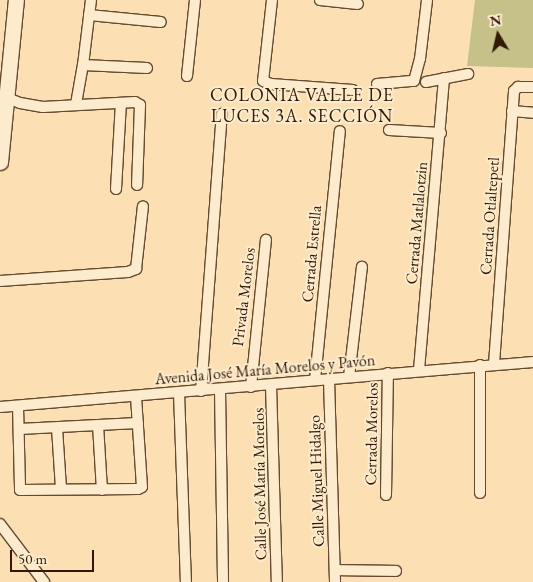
<!DOCTYPE html>
<html>
<head>
<meta charset="utf-8">
<style>
  body { margin:0 }
  #map { position:relative; width:533px; height:582px; overflow:hidden; background:#fce0b4; font-family:"EB Garamond",serif }
  div>[style] { position:absolute }
  .green>* { inset:0; background:#c6c089 }
  .roads { filter:drop-shadow(1px 0 #634b31) drop-shadow(-1px 0 #634b31) drop-shadow(0 1px #634b31) drop-shadow(0 -1px #634b31) }
  .street>* { height:10px; margin:-5px; padding:0 5px; transform-origin:5px; border-radius:5px; background:#fdebce }
  .secondary>* { height:15px; margin:-7.5px; padding:0 7.5px; transform-origin:7.5px; border-radius:7.5px; background:#fdebce }
  span { translate:-50% -50%; white-space:nowrap; text-align:center; line-height:1.15; -webkit-text-stroke:4px #fdebce; paint-order:stroke }
  .street-label { font-size:16px; color:#301905 }
  .neighbourhood-label { font-size:18px; color:#301905; letter-spacing:1px }
  .north { position:absolute; left:473px; top:10px; width:50px; height:50px; -webkit-text-stroke:4px #fdebce; paint-order:stroke; rotate:351deg; font-size:14px; font-weight:700; line-height:20px; text-align:center; color:#301905 }
  .north::after { content:''; display:block; margin:auto; width:18px; height:22px; background:#301905; clip-path:polygon(50% 0,100% 100%,50% 72%,0 100%) }
  .scale { position:absolute; left:10px; top:550px; width:84px; height:22px; box-sizing:border-box; border:2px solid #301905; border-top:0; padding-left:6px; font-size:15px; line-height:18px; white-space:nowrap; color:#301905; -webkit-text-stroke:4px #fdebce; paint-order:stroke }
</style>
</head>
<body>
<div id="map">
  <div class="green">
    <div style="clip-path:polygon(475px 0,533px 0,533px 68px,467px 66px)"></div>
  </div>
  <div class="roads">
    <div class="street">
      <div style="left:272px;top:0;width:81px;rotate:96.3deg"></div>
      <div style="left:263px;top:81px;width:9px;rotate:21deg"></div>
      <div style="left:271px;top:84px;width:82px;rotate:4.2deg"></div>
      <div style="left:320px;top:0;width:38px;rotate:6deg"></div>
      <div style="left:89px;top:15px;width:72px;rotate:5.6deg"></div>
      <div style="left:83px;top:65px;width:64px;rotate:2.7deg"></div>
      <div style="left:187px;top:76px;width:76px;rotate:-84deg"></div>
      <div style="left:426px;top:82px;width:43px;rotate:-10.8deg"></div>
      <div style="left:377px;top:84px;width:37px;rotate:-5deg"></div>
      <div style="left:414px;top:81px;width:23px;rotate:-75deg"></div>
      <div style="left:420px;top:59px;width:59px;rotate:-83.2deg"></div>
      <div style="left:2px;top:96px;width:19px;rotate:21deg"></div>
      <div style="left:20px;top:103px;width:23px;rotate:10deg"></div>
      <div style="left:43px;top:107px;width:92px;rotate:-3.1deg"></div>
      <div style="left:135px;top:102px;width:6px;rotate:31deg"></div>
      <div style="left:140px;top:105px;width:80px;rotate:92.1deg"></div>
      <div style="left:76px;top:104px;width:40px;rotate:-80deg"></div>
      <div style="left:83px;top:65px;width:65px;rotate:-83deg"></div>
      <div style="left:512px;top:111px;width:21px;rotate:5deg"></div>
      <div style="left:389px;top:130px;width:52px;rotate:3.3deg"></div>
      <div style="left:116px;top:189px;width:86px;rotate:-86.7deg"></div>
      <div style="left:0;top:281px;width:128px;rotate:-4deg"></div>
      <div style="left:128px;top:272px;width:9px;rotate:-21deg"></div>
      <div style="left:136px;top:269px;width:63px;rotate:-83.7deg"></div>
      <div style="left:494px;top:364px;width:274px;rotate:-85.8deg"></div>
      <div style="left:514px;top:91px;width:6px;rotate:-45deg"></div>
      <div style="left:518px;top:87px;width:15px"></div>
      <div style="left:480px;top:365px;width:128px;rotate:90deg"></div>
      <div style="left:419px;top:370px;width:293px;rotate:-85.1deg"></div>
      <div style="left:349px;top:377px;width:111px;rotate:-83.3deg"></div>
      <div style="left:329px;top:379px;width:203px;rotate:88.3deg"></div>
      <div style="left:315px;top:380px;width:250px;rotate:-84.3deg"></div>
      <div style="left:271px;top:385px;width:197px;rotate:88.3deg"></div>
      <div style="left:251px;top:387px;width:148px;rotate:-84.2deg"></div>
      <div style="left:220px;top:389px;width:193px;rotate:89.1deg"></div>
      <div style="left:201px;top:391px;width:278px;rotate:-85.7deg"></div>
      <div style="left:179px;top:393px;width:189px;rotate:87.9deg"></div>
      <div style="left:18px;top:406px;width:84px;rotate:88.6deg"></div>
      <div style="left:20px;top:490px;width:118px;rotate:-0.5deg"></div>
      <div style="left:138px;top:489px;width:4px;rotate:-27deg"></div>
      <div style="left:142px;top:487px;width:90px;rotate:-93.8deg"></div>
      <div style="left:0;top:407px;width:535px;rotate:-4.83deg"></div>
      <div style="left:98px;top:425px;width:65px;rotate:86.5deg"></div>
      <div style="left:57px;top:428px;width:61px;rotate:86.2deg"></div>
      <div style="left:19px;top:429px;width:119px;rotate:-2.9deg"></div>
      <div style="left:386px;top:495px;width:122px;rotate:-89.1deg"></div>
      <div style="left:0;top:524px;width:73px;rotate:52.8deg"></div>
      <div style="left:335px;top:570px;width:61px;rotate:0.9deg"></div>
    </div>
    <div class="secondary">
      <div style="left:0;top:162px;width:163px;rotate:-84.4deg"></div>
    </div>
  </div>
  <div class="street-label">
    <span style="left:490px;top:216px;rotate:-86deg">Cerrada Otlaltepetl</span>
    <span style="left:417px;top:223px;rotate:-85deg">Cerrada Matlalotzin</span>
    <span style="left:312px;top:254px;rotate:-85deg">Cerrada Estrella</span>
    <span style="left:244px;top:297px;rotate:-83deg">Privada Morelos</span>
    <span style="left:265px;top:370px;rotate:-5deg">Avenida José María Morelos y Pavón</span>
    <span style="left:372px;top:434px;rotate:-89deg">Cerrada Morelos</span>
    <span style="left:317px;top:481px;rotate:-92deg">Calle Miguel Hidalgo</span>
    <span style="left:260px;top:484px;rotate:-91deg">Calle José María Morelos</span>
  </div>
  <div class="neighbourhood-label">
    <span style="left:302px;top:106px">COLONIA VALLE DE<br>LUCES 3A. SECCIÓN</span>
  </div>
  <div class="north">N</div>
  <div class="scale">50 m</div>
</div>
</body>
</html>
